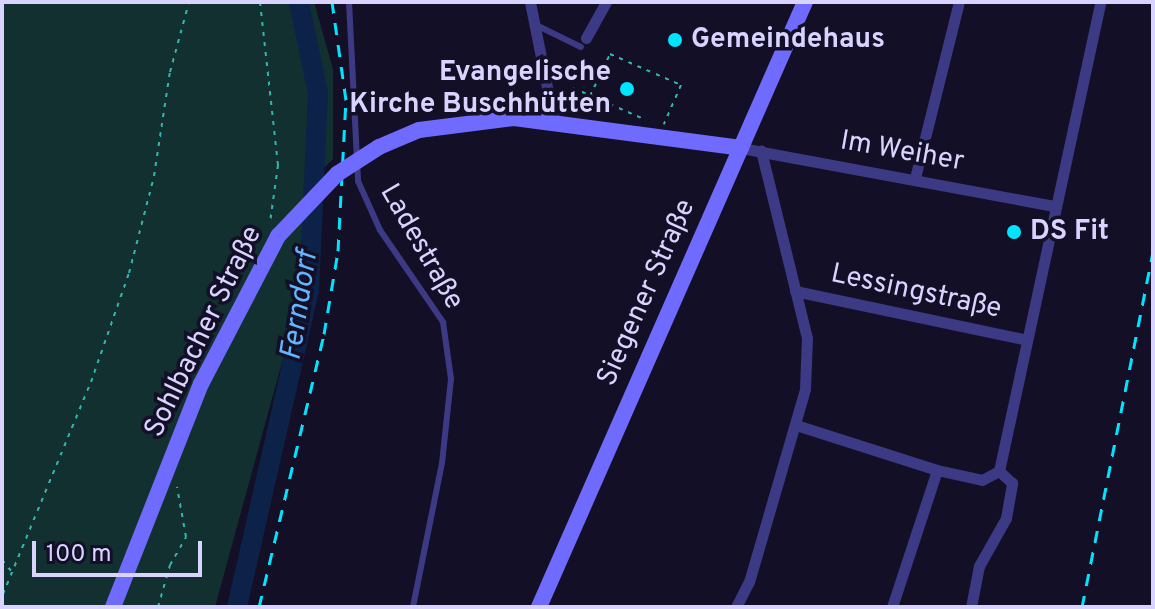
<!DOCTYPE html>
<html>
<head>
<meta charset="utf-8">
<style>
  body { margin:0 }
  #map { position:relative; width:1155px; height:609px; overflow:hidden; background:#130f26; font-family:Overpass,sans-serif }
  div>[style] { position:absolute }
  .green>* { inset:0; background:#12302f }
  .river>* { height:20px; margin:-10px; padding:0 10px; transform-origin:10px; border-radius:10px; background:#0c2248 }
  .path>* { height:2px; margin-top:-1px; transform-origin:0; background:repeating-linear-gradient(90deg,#2fb8b0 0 4px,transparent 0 10px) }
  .lane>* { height:6px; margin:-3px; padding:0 3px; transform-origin:3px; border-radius:3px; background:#3d3a85 }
  .street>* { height:11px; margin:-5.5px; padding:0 5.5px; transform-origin:5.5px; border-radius:5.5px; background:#3d3a85 }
  .secondary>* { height:16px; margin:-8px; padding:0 8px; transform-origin:8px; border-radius:8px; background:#6f6bff }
  .rail>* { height:3px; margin-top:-1.5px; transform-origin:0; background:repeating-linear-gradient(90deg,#00e5ff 0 12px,transparent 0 22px) }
  .secondary-bridge>* { height:16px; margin:-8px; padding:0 8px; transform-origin:8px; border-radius:8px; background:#6f6bff }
  .dots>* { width:22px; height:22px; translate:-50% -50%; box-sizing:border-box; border:4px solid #130f26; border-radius:50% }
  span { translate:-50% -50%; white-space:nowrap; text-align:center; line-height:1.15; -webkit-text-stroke:7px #130f26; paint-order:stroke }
  .poi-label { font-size:28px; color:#d9d4ff; font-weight:700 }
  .left { translate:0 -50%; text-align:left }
  .right { translate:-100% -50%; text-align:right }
  .street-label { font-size:28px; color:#d9d4ff }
  .water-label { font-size:30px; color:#62b6ff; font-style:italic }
  .frame { position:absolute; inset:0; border:4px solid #d9d4ff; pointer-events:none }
  .scale { position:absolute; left:32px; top:541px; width:170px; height:36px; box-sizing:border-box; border:4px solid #d9d4ff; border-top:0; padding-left:10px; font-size:24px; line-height:28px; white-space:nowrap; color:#d9d4ff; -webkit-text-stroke:6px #130f26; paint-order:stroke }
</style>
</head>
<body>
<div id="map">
  <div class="green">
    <div style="clip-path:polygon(2px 2px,314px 2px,333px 69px,333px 159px,310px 182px,301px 293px,215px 607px,2px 607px)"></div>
  </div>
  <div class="river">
    <div style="left:237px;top:607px;width:324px;rotate:-77.2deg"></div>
    <div style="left:309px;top:291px;width:198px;rotate:-87.4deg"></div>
    <div style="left:318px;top:93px;width:93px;rotate:-101.8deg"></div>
  </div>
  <div class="path">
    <div style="left:260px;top:2px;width:164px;rotate:83.7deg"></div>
    <div style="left:278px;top:165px;width:59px;rotate:97.9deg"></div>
    <div style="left:573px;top:88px;width:80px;rotate:23.7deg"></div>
    <div style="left:590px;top:96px;width:47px;rotate:-64.5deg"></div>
    <div style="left:610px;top:54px;width:77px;rotate:23.6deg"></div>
    <div style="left:681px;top:85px;width:43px;rotate:113.6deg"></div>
    <div style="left:2px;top:560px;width:16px;rotate:50deg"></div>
    <div style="left:3px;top:607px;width:13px;rotate:-90deg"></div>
    <div style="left:3px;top:594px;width:230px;rotate:-67.5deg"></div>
    <div style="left:91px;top:382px;width:115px;rotate:-70.8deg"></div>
    <div style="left:129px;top:273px;width:100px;rotate:-75.5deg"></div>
    <div style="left:154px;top:176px;width:105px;rotate:-81.3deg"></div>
    <div style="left:170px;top:72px;width:73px;rotate:-74.8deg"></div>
    <div style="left:158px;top:607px;width:44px;rotate:-74.1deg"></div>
    <div style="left:170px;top:565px;width:32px;rotate:-60deg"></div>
    <div style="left:186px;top:537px;width:51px;rotate:-100.2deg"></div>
  </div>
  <div class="lane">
    <div style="left:349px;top:2px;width:179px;rotate:87.1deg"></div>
    <div style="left:358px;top:181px;width:54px;rotate:65.8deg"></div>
    <div style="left:380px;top:230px;width:112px;rotate:55.6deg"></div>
    <div style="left:443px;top:322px;width:58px;rotate:82deg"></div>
    <div style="left:451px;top:379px;width:84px;rotate:96.1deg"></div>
    <div style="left:442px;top:463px;width:147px;rotate:101.4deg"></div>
    <div style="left:536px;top:25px;width:50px;rotate:26.1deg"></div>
  </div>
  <div class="street">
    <div style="left:530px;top:2px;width:122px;rotate:78.7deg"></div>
    <div style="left:586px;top:38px;width:41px;rotate:-60.9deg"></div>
    <div style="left:741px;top:148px;width:317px;rotate:10.5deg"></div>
    <div style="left:915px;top:178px;width:181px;rotate:-76deg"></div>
    <div style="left:795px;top:291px;width:237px;rotate:11.9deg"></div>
    <div style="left:796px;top:425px;width:148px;rotate:17.7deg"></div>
    <div style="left:937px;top:470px;width:46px;rotate:12.5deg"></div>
    <div style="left:982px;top:480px;width:19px;rotate:-28deg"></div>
    <div style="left:999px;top:471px;width:480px;rotate:-77.8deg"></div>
    <div style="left:736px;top:607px;width:28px;rotate:-63deg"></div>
    <div style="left:749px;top:582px;width:201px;rotate:-73.8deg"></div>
    <div style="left:805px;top:389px;width:51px;rotate:-87.8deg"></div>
    <div style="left:807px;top:338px;width:193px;rotate:-103.8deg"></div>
    <div style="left:892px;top:607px;width:144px;rotate:-71.8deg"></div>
    <div style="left:971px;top:607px;width:42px;rotate:-79deg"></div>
    <div style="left:979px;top:566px;width:55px;rotate:-60.6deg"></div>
    <div style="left:1006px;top:518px;width:36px;rotate:-80deg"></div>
    <div style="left:1012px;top:483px;width:18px;rotate:-137deg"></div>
  </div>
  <div class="secondary">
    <div style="left:379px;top:147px;width:43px;rotate:-23deg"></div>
    <div style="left:419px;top:130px;width:96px;rotate:-7.2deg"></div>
    <div style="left:514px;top:118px;width:229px;rotate:7.5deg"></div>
    <div style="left:113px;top:607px;width:240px;rotate:-68.5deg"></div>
    <div style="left:201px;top:384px;width:167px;rotate:-62.5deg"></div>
    <div style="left:539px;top:607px;width:661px;rotate:-66.27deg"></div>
  </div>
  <div class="rail">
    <div style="left:259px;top:607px;width:281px;rotate:-76.6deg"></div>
    <div style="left:324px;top:334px;width:84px;rotate:-80.4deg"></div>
    <div style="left:338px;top:251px;width:151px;rotate:-87deg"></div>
    <div style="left:346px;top:100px;width:99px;rotate:-98.1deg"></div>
    <div style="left:1082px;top:607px;width:363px;rotate:-78.7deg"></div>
  </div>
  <div class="secondary-bridge">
    <div style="left:278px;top:236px;width:86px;rotate:-46.4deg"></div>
    <div style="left:337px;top:174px;width:50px;rotate:-32.7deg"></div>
  </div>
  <div class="dots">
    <div style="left:675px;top:40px;background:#00e5ff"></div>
    <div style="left:627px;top:89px;background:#00e5ff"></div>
    <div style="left:1014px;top:232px;background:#00e5ff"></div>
  </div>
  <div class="poi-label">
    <span class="left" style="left:691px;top:40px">Gemeindehaus</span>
    <span class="right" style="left:611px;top:89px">Evangelische<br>Kirche Buschhütten</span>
    <span class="left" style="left:1030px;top:232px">DS Fit</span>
  </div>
  <div class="street-label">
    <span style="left:902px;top:152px;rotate:10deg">Im Weiher</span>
    <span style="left:421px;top:247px;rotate:60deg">Ladestraße</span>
    <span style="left:916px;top:292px;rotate:12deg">Lessingstraße</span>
    <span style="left:647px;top:293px;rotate:-66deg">Siegener Straße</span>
    <span style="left:204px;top:332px;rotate:-64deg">Sohlbacher Straße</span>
  </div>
  <div class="water-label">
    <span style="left:301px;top:306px;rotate:-81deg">Ferndorf</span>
  </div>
  <div class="frame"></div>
  <div class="scale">100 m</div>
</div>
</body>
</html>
